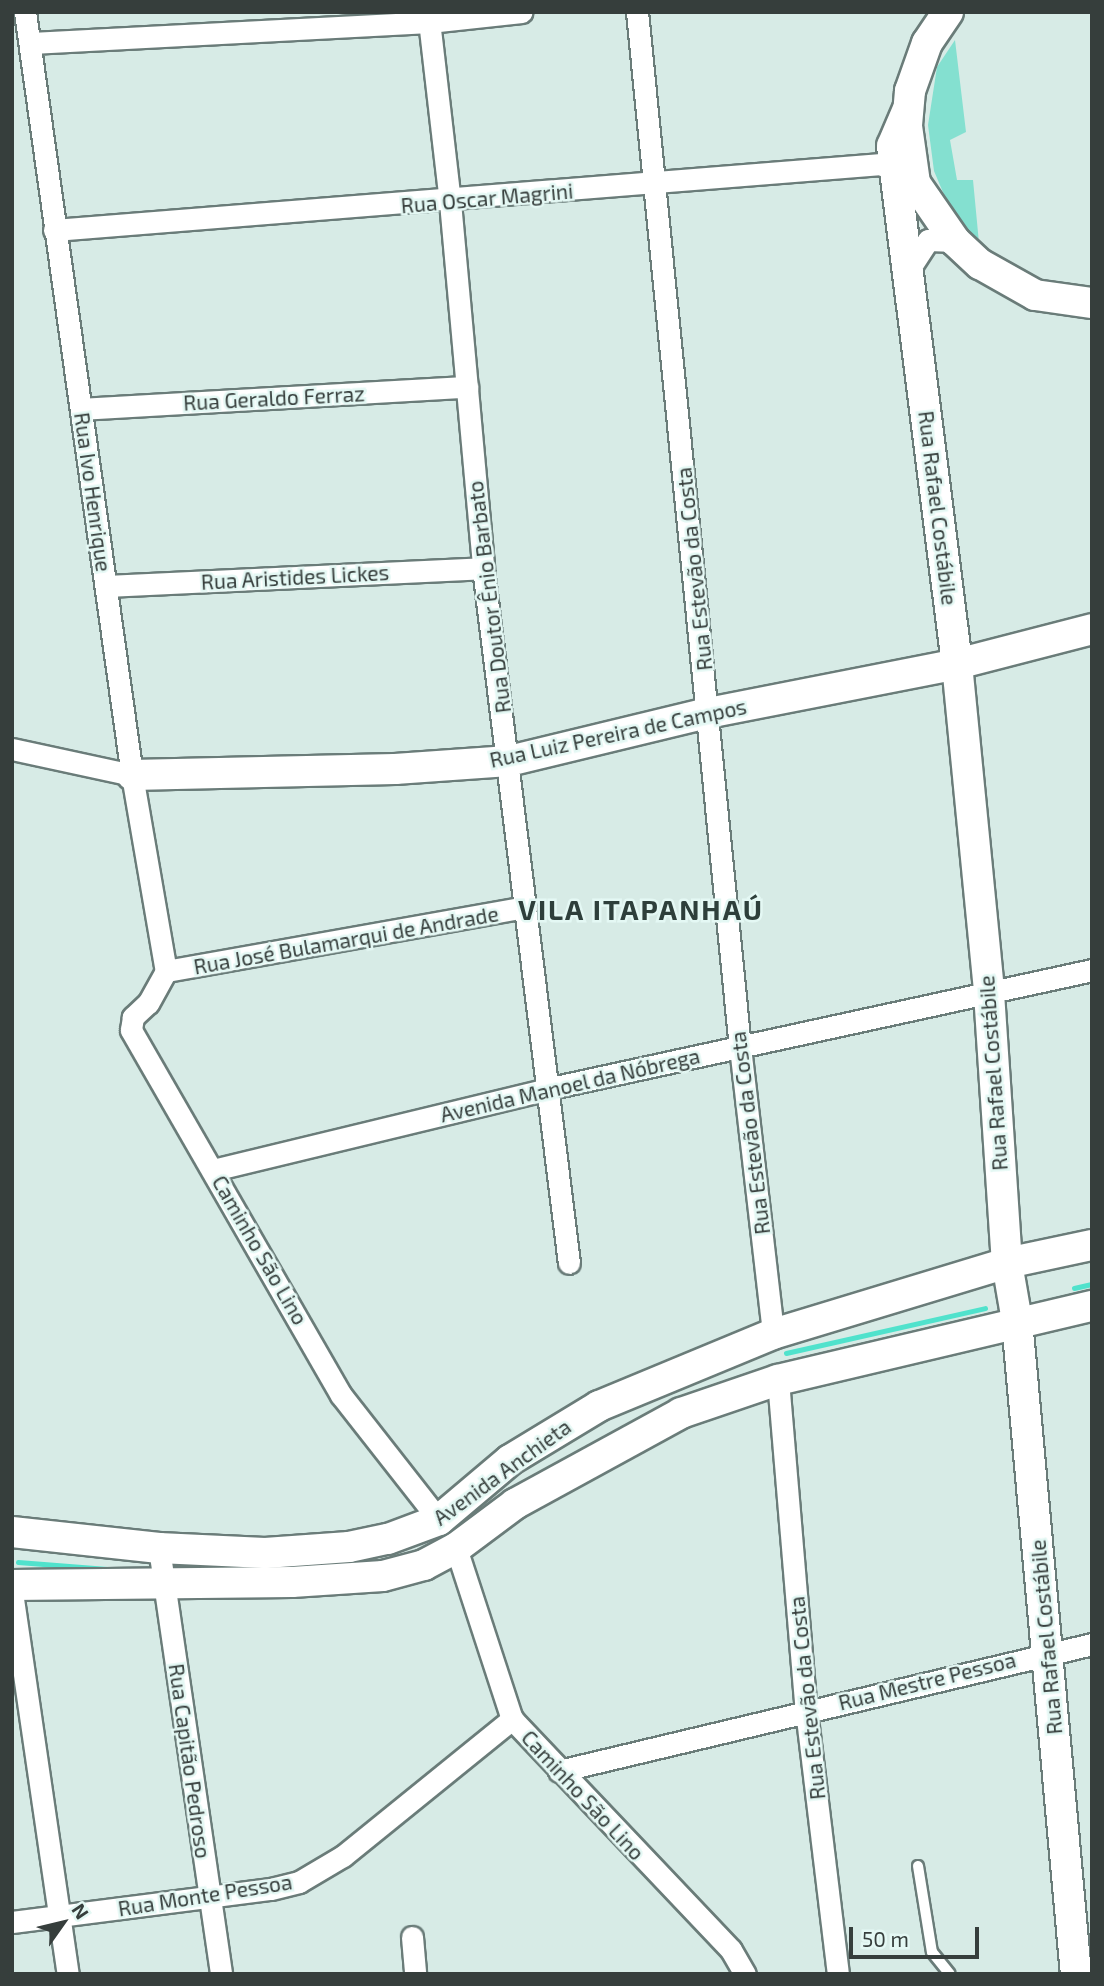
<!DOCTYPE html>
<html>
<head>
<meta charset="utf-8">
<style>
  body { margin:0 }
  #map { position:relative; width:1104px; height:1986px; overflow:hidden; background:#d7ebe6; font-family:"Exo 2",sans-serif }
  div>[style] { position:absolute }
  .green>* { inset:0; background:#84e0d0 }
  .stream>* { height:5px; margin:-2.5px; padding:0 2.5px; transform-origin:2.5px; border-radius:2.5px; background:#50e2cc }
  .roads { filter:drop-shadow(2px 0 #6a7c79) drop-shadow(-2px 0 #6a7c79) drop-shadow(0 2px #6a7c79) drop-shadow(0 -2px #6a7c79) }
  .lane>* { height:10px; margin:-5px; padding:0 5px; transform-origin:5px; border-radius:5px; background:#fff }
  .street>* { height:21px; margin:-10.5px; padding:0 10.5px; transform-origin:10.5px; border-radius:10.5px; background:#fff }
  .secondary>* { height:30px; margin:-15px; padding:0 15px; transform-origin:15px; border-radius:15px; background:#fff }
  span { translate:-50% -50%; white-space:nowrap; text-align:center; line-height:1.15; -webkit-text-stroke:5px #e4f8f4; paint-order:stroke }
  .street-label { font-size:21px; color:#363e3c }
  .district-label { font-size:28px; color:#2e3f3b; font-weight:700; letter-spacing:2px }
  .frame { position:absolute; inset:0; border:14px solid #363e3c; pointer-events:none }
  .north { position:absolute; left:28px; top:1888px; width:70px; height:70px; -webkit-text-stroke:5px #e4f8f4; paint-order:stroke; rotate:56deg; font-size:19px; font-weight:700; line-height:28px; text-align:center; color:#363e3c }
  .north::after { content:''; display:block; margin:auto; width:24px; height:32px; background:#363e3c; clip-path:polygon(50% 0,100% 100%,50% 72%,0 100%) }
  .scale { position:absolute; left:849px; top:1927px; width:130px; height:32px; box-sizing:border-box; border:4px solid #363e3c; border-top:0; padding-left:9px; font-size:21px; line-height:24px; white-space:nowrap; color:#363e3c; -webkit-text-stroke:5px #e4f8f4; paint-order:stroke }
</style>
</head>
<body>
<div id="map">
  <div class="green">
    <div style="clip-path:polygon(955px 40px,966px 132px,950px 140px,957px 180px,973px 180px,979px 243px,954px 217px,945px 197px,934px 171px,928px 125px,937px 67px)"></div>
  </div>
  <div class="stream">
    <div style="left:1074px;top:1288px;width:18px;rotate:-13deg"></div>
    <div style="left:786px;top:1353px;width:204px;rotate:-12.7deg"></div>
    <div style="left:18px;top:1562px;width:102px;rotate:4.5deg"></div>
  </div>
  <div class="roads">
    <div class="lane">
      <div style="left:918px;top:1866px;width:87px;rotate:80.8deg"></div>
      <div style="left:932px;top:1952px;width:28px;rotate:51deg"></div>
    </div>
    <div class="street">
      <div style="left:25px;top:12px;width:770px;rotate:82.02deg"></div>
      <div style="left:132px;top:775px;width:199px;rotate:80.2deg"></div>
      <div style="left:428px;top:12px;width:191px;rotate:83.4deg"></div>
      <div style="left:450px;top:202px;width:367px;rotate:84.8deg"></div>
      <div style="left:483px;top:568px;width:700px;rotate:82.95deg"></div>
      <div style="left:637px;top:12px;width:1040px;rotate:84.32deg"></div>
      <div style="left:740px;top:1047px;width:289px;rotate:83.4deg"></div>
      <div style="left:31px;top:43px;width:399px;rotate:-3deg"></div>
      <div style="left:429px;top:22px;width:93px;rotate:-6.2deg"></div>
      <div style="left:54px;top:230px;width:830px;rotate:-4.56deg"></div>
      <div style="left:881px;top:164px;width:26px;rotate:29deg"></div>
      <div style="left:908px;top:271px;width:37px;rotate:-57deg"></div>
      <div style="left:928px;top:240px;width:27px;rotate:2deg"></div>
      <div style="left:81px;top:409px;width:387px;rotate:-3.3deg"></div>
      <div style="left:106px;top:586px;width:377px;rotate:-2.7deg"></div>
      <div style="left:12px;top:749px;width:123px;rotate:12.2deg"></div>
      <div style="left:166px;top:971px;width:37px;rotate:119deg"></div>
      <div style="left:148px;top:1003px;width:21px;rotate:137deg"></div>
      <div style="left:133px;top:1017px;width:13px;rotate:99deg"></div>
      <div style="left:131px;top:1030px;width:421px;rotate:60.1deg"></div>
      <div style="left:341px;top:1395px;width:159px;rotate:51.9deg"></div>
      <div style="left:166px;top:971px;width:366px;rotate:-10.1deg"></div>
      <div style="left:213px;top:1170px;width:348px;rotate:-13.6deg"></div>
      <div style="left:551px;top:1088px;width:554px;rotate:-12.3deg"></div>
      <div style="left:778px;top:1380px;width:331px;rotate:85.2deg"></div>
      <div style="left:806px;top:1710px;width:266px;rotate:83.1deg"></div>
      <div style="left:159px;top:1548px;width:430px;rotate:81.7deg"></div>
      <div style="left:456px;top:1548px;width:180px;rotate:71.9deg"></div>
      <div style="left:512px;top:1719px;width:318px;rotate:46.5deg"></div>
      <div style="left:731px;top:1950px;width:28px;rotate:60deg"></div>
      <div style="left:12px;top:1592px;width:386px;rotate:81.7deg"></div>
      <div style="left:559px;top:1771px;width:548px;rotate:-13.4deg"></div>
      <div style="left:12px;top:1922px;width:261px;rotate:-7.3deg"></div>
      <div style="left:271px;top:1889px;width:29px;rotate:-14deg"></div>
      <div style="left:299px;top:1882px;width:51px;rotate:-30.6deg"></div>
      <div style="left:343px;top:1856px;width:218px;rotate:-39deg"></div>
      <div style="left:412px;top:1937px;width:37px;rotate:85deg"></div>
    </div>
    <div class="secondary">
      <div style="left:948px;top:12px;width:37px;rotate:124deg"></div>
      <div style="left:927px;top:43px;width:51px;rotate:109.5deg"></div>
      <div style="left:910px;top:91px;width:35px;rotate:95deg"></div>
      <div style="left:907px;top:126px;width:58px;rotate:82deg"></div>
      <div style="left:915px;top:183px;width:70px;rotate:55.4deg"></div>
      <div style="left:955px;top:241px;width:34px;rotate:43deg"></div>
      <div style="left:980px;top:264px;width:63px;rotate:29.4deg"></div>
      <div style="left:1035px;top:295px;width:58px;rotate:8deg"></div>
      <div style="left:907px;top:111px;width:38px;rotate:113deg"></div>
      <div style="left:892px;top:146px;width:522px;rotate:82.85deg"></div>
      <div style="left:957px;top:664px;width:331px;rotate:84.4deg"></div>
      <div style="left:989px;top:993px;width:271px;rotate:86.2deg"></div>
      <div style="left:1007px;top:1263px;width:59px;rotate:80.2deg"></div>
      <div style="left:1017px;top:1321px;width:656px;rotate:84.84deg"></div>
      <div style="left:132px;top:775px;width:263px;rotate:-1.3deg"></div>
      <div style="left:395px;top:769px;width:114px;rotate:-4deg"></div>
      <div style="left:509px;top:761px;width:205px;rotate:-13.6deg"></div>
      <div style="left:708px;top:713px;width:254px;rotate:-11.1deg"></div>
      <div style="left:957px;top:664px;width:139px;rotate:-14.5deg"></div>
      <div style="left:12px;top:1532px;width:148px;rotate:6.2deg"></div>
      <div style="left:159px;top:1548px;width:106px;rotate:2.7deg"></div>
      <div style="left:265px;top:1553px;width:84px;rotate:-4.1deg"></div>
      <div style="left:349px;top:1547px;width:40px;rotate:-12deg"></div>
      <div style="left:388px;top:1539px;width:54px;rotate:-20.4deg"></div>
      <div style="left:439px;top:1520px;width:93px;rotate:-40.2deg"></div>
      <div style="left:510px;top:1460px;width:104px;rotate:-31.2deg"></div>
      <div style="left:599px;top:1406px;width:188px;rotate:-22.5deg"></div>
      <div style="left:773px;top:1334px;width:245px;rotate:-16.9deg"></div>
      <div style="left:1007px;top:1263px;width:87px;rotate:-12deg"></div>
      <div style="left:12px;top:1585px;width:280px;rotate:-0.6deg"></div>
      <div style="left:292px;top:1582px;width:91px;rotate:-3.8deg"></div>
      <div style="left:383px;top:1576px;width:42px;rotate:-15deg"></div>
      <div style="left:424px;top:1565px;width:36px;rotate:-28deg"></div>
      <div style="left:456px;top:1548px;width:74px;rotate:-36.7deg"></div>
      <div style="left:515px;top:1504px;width:189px;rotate:-28.7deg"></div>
      <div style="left:681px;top:1413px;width:102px;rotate:-18.8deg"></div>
      <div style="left:778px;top:1380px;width:323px;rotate:-13.3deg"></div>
    </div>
  </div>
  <div class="street-label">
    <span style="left:487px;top:198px;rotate:-5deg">Rua Oscar Magrini</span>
    <span style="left:274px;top:398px;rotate:-3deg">Rua Geraldo Ferraz</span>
    <span style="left:93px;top:492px;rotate:82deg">Rua Ivo Henrique</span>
    <span style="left:938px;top:508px;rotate:83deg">Rua Rafael Costábile</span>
    <span style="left:694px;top:569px;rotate:-96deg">Rua Estevão da Costa</span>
    <span style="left:295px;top:577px;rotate:-3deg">Rua Aristides Lickes</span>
    <span style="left:489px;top:597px;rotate:-97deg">Rua Doutor Ênio Barbato</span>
    <span style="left:618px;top:733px;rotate:-12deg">Rua Luiz Pereira de Campos</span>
    <span style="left:346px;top:940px;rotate:-10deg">Rua José Bulamarqui de Andrade</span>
    <span style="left:993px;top:1073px;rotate:-94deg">Rua Rafael Costábile</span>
    <span style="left:570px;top:1085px;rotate:-13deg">Avenida Manoel da Nóbrega</span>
    <span style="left:750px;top:1133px;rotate:-97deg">Rua Estevão da Costa</span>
    <span style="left:260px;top:1250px;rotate:60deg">Caminho São Lino</span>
    <span style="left:502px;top:1472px;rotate:-36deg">Avenida Anchieta</span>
    <span style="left:1046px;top:1637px;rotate:-95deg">Rua Rafael Costábile</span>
    <span style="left:927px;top:1681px;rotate:-14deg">Rua Mestre Pessoa</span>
    <span style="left:807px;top:1698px;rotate:-96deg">Rua Estevão da Costa</span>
    <span style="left:190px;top:1761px;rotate:82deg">Rua Capitão Pedroso</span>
    <span style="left:583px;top:1795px;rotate:47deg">Caminho São Lino</span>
    <span style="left:205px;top:1895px;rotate:-9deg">Rua Monte Pessoa</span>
  </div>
  <div class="district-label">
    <span style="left:641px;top:909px">VILA ITAPANHAÚ</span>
  </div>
  <div class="frame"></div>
  <div class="north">N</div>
  <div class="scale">50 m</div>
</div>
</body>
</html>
